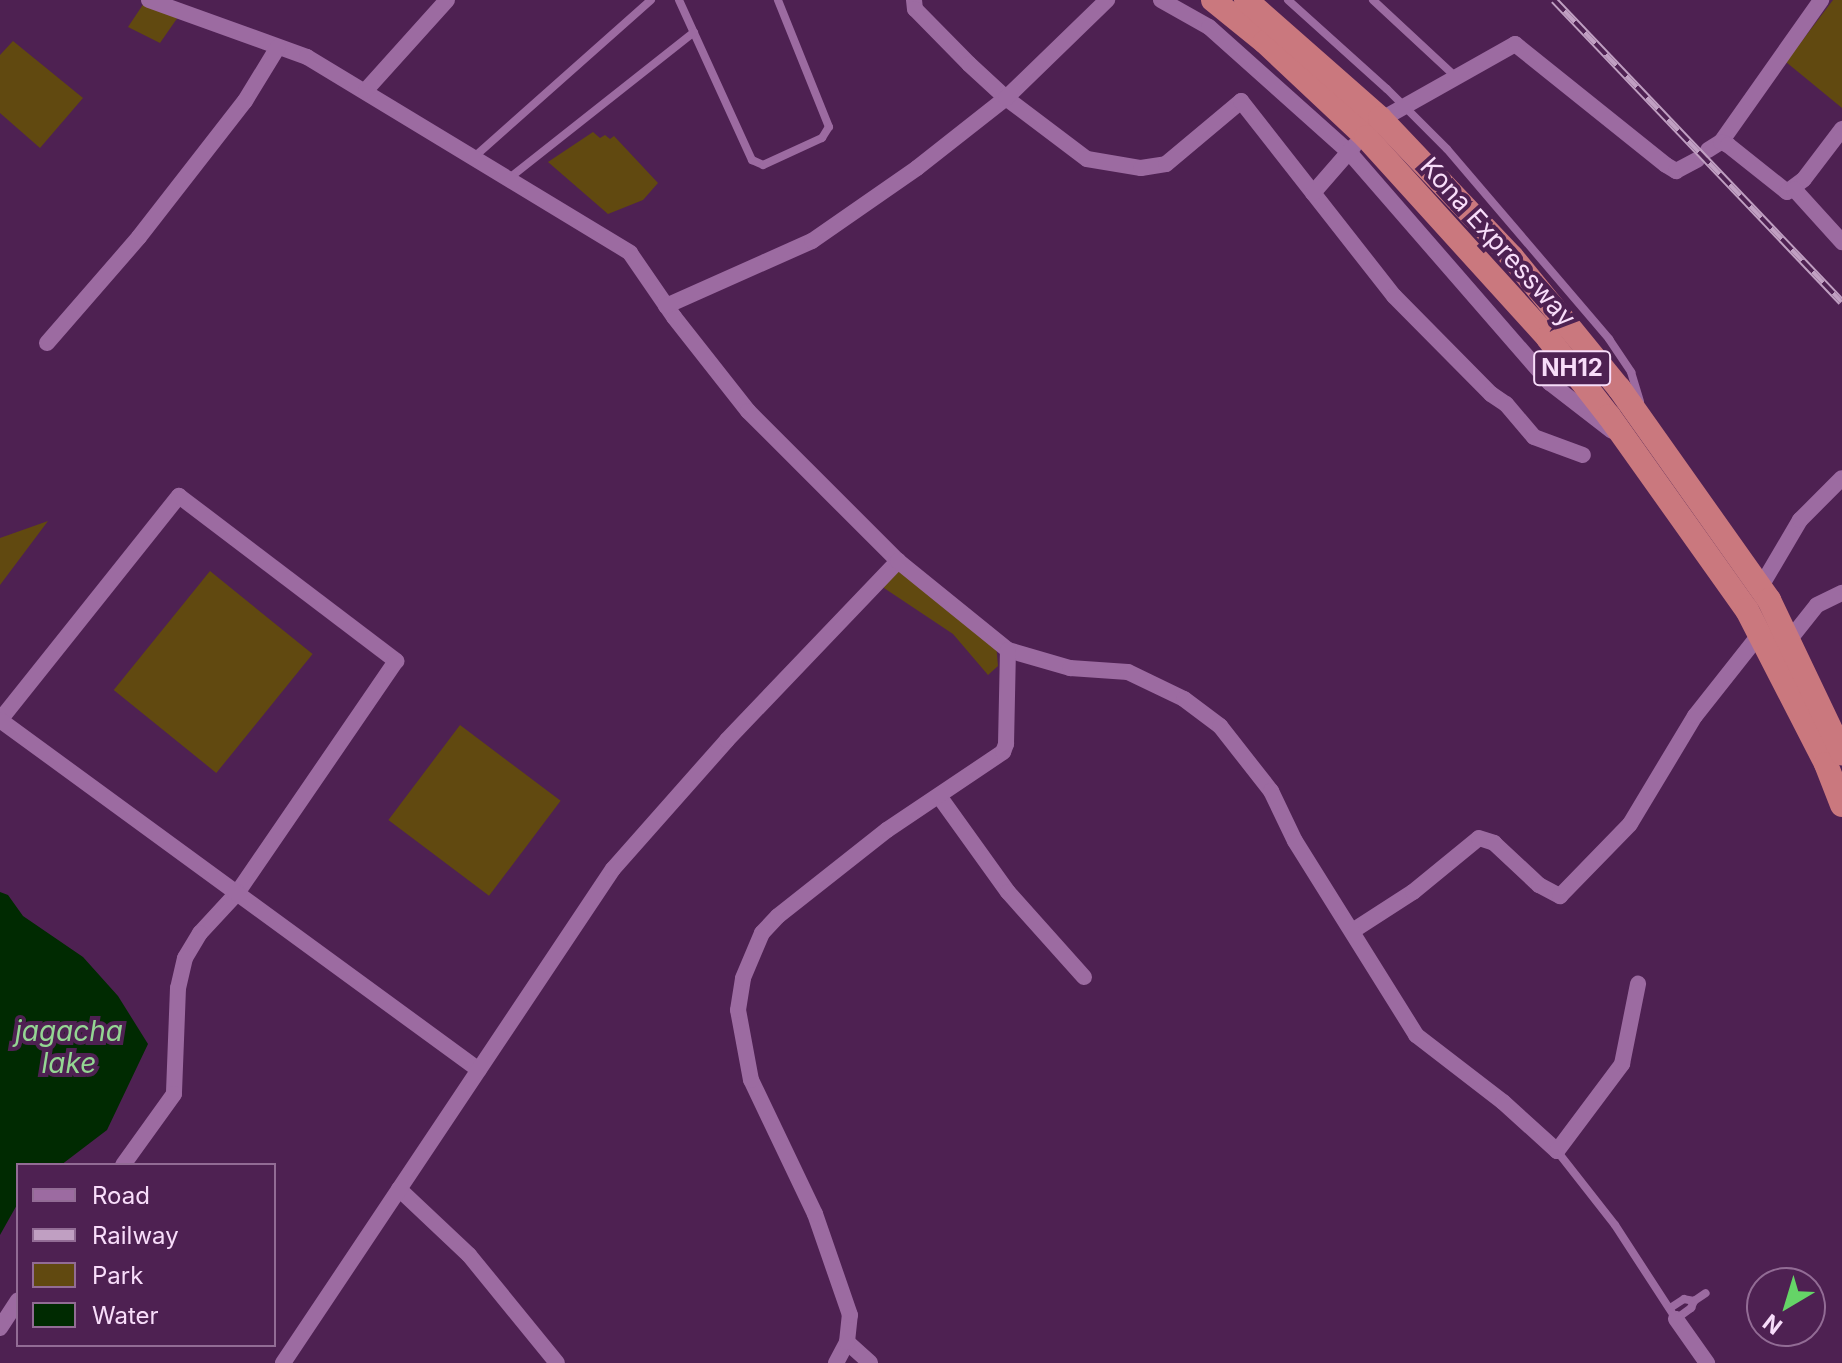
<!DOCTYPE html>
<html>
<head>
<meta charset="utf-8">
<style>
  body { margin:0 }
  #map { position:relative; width:1842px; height:1363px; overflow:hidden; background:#4e2152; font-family:Inter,sans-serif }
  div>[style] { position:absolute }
  .green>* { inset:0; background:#614910; transform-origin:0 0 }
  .water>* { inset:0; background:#002a01 }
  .service>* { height:8px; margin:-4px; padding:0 4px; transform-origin:4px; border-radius:4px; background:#9c6ba1 }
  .minor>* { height:16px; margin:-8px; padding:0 8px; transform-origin:8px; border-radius:8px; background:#9c6ba1 }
  .trunk>* { height:24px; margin:-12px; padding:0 12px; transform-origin:12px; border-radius:12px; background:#ca787e }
  .rail>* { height:8px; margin-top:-4px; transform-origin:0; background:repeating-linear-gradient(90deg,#4e2152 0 15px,#c09fc2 0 30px); box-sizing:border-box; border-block:2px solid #c09fc2 }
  span { translate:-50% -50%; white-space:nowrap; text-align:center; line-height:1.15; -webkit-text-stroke:8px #4e2152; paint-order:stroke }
  .shield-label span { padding:2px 6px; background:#4e2152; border:2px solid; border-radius:6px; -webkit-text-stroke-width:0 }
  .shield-label { font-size:24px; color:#f8ddfa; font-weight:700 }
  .street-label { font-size:26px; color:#f8ddfa }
  .water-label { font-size:28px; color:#94d693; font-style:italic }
  .legend { position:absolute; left:16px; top:1163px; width:260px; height:184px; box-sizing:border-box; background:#4e2152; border:2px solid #926c95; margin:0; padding:10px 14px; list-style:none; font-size:24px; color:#f8ddfa }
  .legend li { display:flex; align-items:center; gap:16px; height:40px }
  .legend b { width:40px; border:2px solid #926c95 }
  .north { position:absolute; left:1746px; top:1267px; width:80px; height:80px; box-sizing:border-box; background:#4e2152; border:2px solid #926c95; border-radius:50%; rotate:218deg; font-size:22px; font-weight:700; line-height:32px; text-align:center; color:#f8ddfa }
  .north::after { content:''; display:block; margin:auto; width:28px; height:36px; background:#65d467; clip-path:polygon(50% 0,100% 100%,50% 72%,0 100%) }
</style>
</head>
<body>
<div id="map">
  <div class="green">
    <div style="clip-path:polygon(146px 0,185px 7px,160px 43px,128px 27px)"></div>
    <div style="clip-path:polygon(1833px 0,1842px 0,1842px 108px,1786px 62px)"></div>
    <div style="clip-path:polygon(13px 41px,83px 98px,40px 148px,0 113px,0 55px)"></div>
    <div style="clip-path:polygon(593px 132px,600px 138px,605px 135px,610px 139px,614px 136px,658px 183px,643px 200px,608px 214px,548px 162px)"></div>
    <div style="clip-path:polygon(48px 521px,0 585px,0 538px)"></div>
    <div style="clip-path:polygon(899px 564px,996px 643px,998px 666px,988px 675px,953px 634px,884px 588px,883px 580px)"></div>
    <div style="left:210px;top:571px;width:132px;height:153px;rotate:39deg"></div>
    <div style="left:460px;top:725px;width:126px;height:119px;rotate:37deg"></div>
  </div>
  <div class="water">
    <div style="clip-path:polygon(0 892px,8px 895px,23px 916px,83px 957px,118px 996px,148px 1044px,107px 1130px,61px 1165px,18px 1165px,18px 1203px,0 1235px)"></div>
  </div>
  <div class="service">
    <div style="left:679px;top:0;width:176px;rotate:65.5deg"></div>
    <div style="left:752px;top:160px;width:12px;rotate:24deg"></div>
    <div style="left:763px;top:165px;width:65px;rotate:-24.6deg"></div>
    <div style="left:822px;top:138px;width:13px;rotate:-58deg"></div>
    <div style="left:829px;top:127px;width:137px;rotate:-111.9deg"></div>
    <div style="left:1288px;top:0;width:133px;rotate:42deg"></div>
    <div style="left:1387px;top:89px;width:85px;rotate:45deg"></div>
    <div style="left:1447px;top:149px;width:250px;rotate:49.5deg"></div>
    <div style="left:1609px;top:339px;width:40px;rotate:56deg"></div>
    <div style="left:1631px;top:372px;width:31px;rotate:73deg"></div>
    <div style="left:1373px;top:0;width:113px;rotate:42.9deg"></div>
    <div style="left:473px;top:158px;width:238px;rotate:-41.6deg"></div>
    <div style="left:508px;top:179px;width:237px;rotate:-38.3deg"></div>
    <div style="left:1557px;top:1151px;width:94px;rotate:51.9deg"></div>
    <div style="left:1615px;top:1225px;width:112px;rotate:57deg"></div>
    <div style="left:1676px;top:1319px;width:19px;rotate:-36deg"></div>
    <div style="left:1691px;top:1308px;width:8px;rotate:-67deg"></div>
    <div style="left:1694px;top:1301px;width:10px;rotate:-169deg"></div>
    <div style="left:1684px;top:1299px;width:17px;rotate:147deg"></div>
    <div style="left:1694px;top:1301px;width:14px;rotate:-34deg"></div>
  </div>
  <div class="minor">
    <div style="left:149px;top:0;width:168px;rotate:19.8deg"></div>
    <div style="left:307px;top:57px;width:378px;rotate:31.2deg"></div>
    <div style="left:630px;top:253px;width:78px;rotate:55.5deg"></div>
    <div style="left:674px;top:317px;width:120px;rotate:51.8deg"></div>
    <div style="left:748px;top:411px;width:212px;rotate:45deg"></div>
    <div style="left:914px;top:0;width:9px;rotate:84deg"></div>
    <div style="left:915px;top:9px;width:77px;rotate:45.5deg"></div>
    <div style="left:969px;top:64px;width:50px;rotate:42.6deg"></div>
    <div style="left:1006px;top:98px;width:101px;rotate:37deg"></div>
    <div style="left:1087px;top:159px;width:55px;rotate:9.5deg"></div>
    <div style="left:1141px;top:168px;width:25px;rotate:-9deg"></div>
    <div style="left:1166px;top:164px;width:98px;rotate:-40deg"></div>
    <div style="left:1241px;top:101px;width:248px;rotate:51.9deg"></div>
    <div style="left:1394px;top:296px;width:138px;rotate:45.3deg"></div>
    <div style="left:1491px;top:394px;width:18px;rotate:34deg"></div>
    <div style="left:1506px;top:404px;width:43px;rotate:49.7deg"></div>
    <div style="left:1534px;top:437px;width:52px;rotate:20.2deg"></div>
    <div style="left:1161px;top:0;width:55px;rotate:29.4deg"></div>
    <div style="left:1209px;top:27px;width:188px;rotate:41.8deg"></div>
    <div style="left:1349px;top:152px;width:306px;rotate:49deg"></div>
    <div style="left:1550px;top:383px;width:78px;rotate:37.7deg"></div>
    <div style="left:366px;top:90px;width:121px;rotate:-48deg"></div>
    <div style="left:1375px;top:123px;width:161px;rotate:-29.4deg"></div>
    <div style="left:1515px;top:44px;width:193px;rotate:38.7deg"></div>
    <div style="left:1666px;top:165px;width:12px;rotate:31deg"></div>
    <div style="left:1676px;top:171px;width:24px;rotate:-28deg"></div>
    <div style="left:1721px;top:142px;width:174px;rotate:-54.8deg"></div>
    <div style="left:1708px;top:150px;width:15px;rotate:-32deg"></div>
    <div style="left:1721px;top:142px;width:8px;rotate:23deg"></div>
    <div style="left:1728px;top:145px;width:75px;rotate:38.5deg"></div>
    <div style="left:1787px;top:192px;width:21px;rotate:-37deg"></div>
    <div style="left:1804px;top:179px;width:63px;rotate:-52.8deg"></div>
    <div style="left:1794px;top:189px;width:72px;rotate:47.8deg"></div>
    <div style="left:1313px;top:193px;width:62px;rotate:-48.9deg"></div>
    <div style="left:666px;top:306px;width:160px;rotate:-24deg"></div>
    <div style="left:812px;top:241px;width:128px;rotate:-34.8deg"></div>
    <div style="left:917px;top:168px;width:113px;rotate:-38.2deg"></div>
    <div style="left:1006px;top:98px;width:141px;rotate:-44.1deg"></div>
    <div style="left:47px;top:343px;width:140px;rotate:-49deg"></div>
    <div style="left:139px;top:237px;width:172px;rotate:-52.1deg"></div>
    <div style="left:245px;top:101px;width:63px;rotate:-58.6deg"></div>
    <div style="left:1760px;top:588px;width:79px;rotate:-59.5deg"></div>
    <div style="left:1800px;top:520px;width:59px;rotate:-45deg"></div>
    <div style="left:1790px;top:639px;width:43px;rotate:-51.5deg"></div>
    <div style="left:1817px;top:605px;width:28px;rotate:-26deg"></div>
    <div style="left:0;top:720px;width:287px;rotate:-51.4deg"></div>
    <div style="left:179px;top:496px;width:273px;rotate:37.2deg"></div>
    <div style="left:396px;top:661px;width:280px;rotate:124.4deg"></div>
    <div style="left:238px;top:892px;width:56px;rotate:132.8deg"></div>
    <div style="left:200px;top:933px;width:29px;rotate:121deg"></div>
    <div style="left:185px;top:958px;width:31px;rotate:103deg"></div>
    <div style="left:178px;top:988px;width:106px;rotate:92.2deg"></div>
    <div style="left:174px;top:1094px;width:87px;rotate:125.7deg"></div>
    <div style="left:0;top:720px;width:593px;rotate:36.16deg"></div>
    <div style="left:939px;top:796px;width:118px;rotate:54.3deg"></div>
    <div style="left:1008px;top:892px;width:114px;rotate:48.2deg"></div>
    <div style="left:1354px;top:930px;width:70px;rotate:-32.8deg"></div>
    <div style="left:1413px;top:892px;width:85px;rotate:-39.3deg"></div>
    <div style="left:1479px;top:838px;width:16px;rotate:18deg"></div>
    <div style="left:1494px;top:843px;width:62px;rotate:43deg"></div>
    <div style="left:1539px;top:885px;width:24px;rotate:28deg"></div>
    <div style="left:1560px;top:896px;width:100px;rotate:-45.8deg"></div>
    <div style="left:1630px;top:824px;width:126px;rotate:-59deg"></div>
    <div style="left:1695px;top:716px;width:103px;rotate:-51.7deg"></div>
    <div style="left:399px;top:1189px;width:96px;rotate:43.3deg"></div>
    <div style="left:469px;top:1255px;width:139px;rotate:50.8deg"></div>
    <div style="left:1676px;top:1319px;width:54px;rotate:54.8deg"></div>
    <div style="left:0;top:1328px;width:33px;rotate:-57deg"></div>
    <div style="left:847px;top:1342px;width:31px;rotate:42deg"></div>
    <div style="left:283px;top:1363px;width:594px;rotate:-56.26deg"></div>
    <div style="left:613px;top:869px;width:172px;rotate:-48.5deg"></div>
    <div style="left:727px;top:740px;width:248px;rotate:-46.3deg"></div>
    <div style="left:898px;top:561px;width:141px;rotate:39deg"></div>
    <div style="left:1008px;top:650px;width:65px;rotate:16.2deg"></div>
    <div style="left:1070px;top:668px;width:58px;rotate:3.9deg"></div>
    <div style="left:1128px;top:672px;width:62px;rotate:25.7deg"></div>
    <div style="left:1184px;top:699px;width:45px;rotate:36.9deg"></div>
    <div style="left:1220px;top:726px;width:83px;rotate:51.9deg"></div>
    <div style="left:1271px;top:791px;width:55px;rotate:64.4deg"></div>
    <div style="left:1295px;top:841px;width:229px;rotate:58deg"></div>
    <div style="left:1416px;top:1035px;width:110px;rotate:37.6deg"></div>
    <div style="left:1503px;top:1102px;width:73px;rotate:42.2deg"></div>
    <div style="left:1557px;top:1151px;width:109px;rotate:-53.2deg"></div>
    <div style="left:1622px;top:1064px;width:82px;rotate:-78.7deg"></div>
    <div style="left:836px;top:1363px;width:24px;rotate:-62deg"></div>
    <div style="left:847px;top:1342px;width:27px;rotate:-84deg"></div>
    <div style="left:850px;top:1315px;width:107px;rotate:-109.1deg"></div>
    <div style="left:815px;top:1214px;width:148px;rotate:-115.5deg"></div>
    <div style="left:751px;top:1080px;width:71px;rotate:-100.5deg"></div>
    <div style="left:738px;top:1010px;width:32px;rotate:-81deg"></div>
    <div style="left:743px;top:978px;width:49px;rotate:-67.1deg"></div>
    <div style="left:762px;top:933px;width:23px;rotate:-47deg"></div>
    <div style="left:778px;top:916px;width:139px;rotate:-38.3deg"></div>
    <div style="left:887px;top:830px;width:140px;rotate:-33.9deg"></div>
    <div style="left:1003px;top:752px;width:9px;rotate:-69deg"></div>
    <div style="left:1006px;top:744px;width:94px;rotate:-88.8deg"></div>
  </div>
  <div class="trunk">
    <div style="left:1213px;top:0;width:67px;rotate:38.9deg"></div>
    <div style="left:1265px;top:42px;width:139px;rotate:43.2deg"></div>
    <div style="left:1366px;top:137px;width:271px;rotate:47.8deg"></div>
    <div style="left:1548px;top:338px;width:99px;rotate:52deg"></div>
    <div style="left:1609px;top:416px;width:238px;rotate:54.6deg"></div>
    <div style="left:1747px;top:610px;width:173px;rotate:62.8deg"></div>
    <div style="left:1826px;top:764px;width:44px;rotate:68.7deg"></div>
    <div style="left:1246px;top:0;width:179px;rotate:41.4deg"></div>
    <div style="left:1380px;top:118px;width:192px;rotate:46.5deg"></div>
    <div style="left:1512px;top:257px;width:169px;rotate:50.8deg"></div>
    <div style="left:1619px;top:388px;width:260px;rotate:54.7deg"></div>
    <div style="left:1769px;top:600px;width:170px;rotate:64.5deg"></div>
  </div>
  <div class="rail">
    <div style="left:1554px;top:0;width:417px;rotate:46.4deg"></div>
  </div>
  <div class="shield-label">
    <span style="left:1572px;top:368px">NH12</span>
  </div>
  <div class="street-label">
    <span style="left:1498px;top:242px;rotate:48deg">Kona Expressway</span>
  </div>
  <div class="water-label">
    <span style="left:69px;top:1047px">jagacha<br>lake</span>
  </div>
  <ul class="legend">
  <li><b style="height:10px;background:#9c6ba1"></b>Road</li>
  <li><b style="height:10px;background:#c09fc2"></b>Railway</li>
  <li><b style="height:22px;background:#614910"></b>Park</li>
  <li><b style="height:22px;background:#002a01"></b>Water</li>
  </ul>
  <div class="north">N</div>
</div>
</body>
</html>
